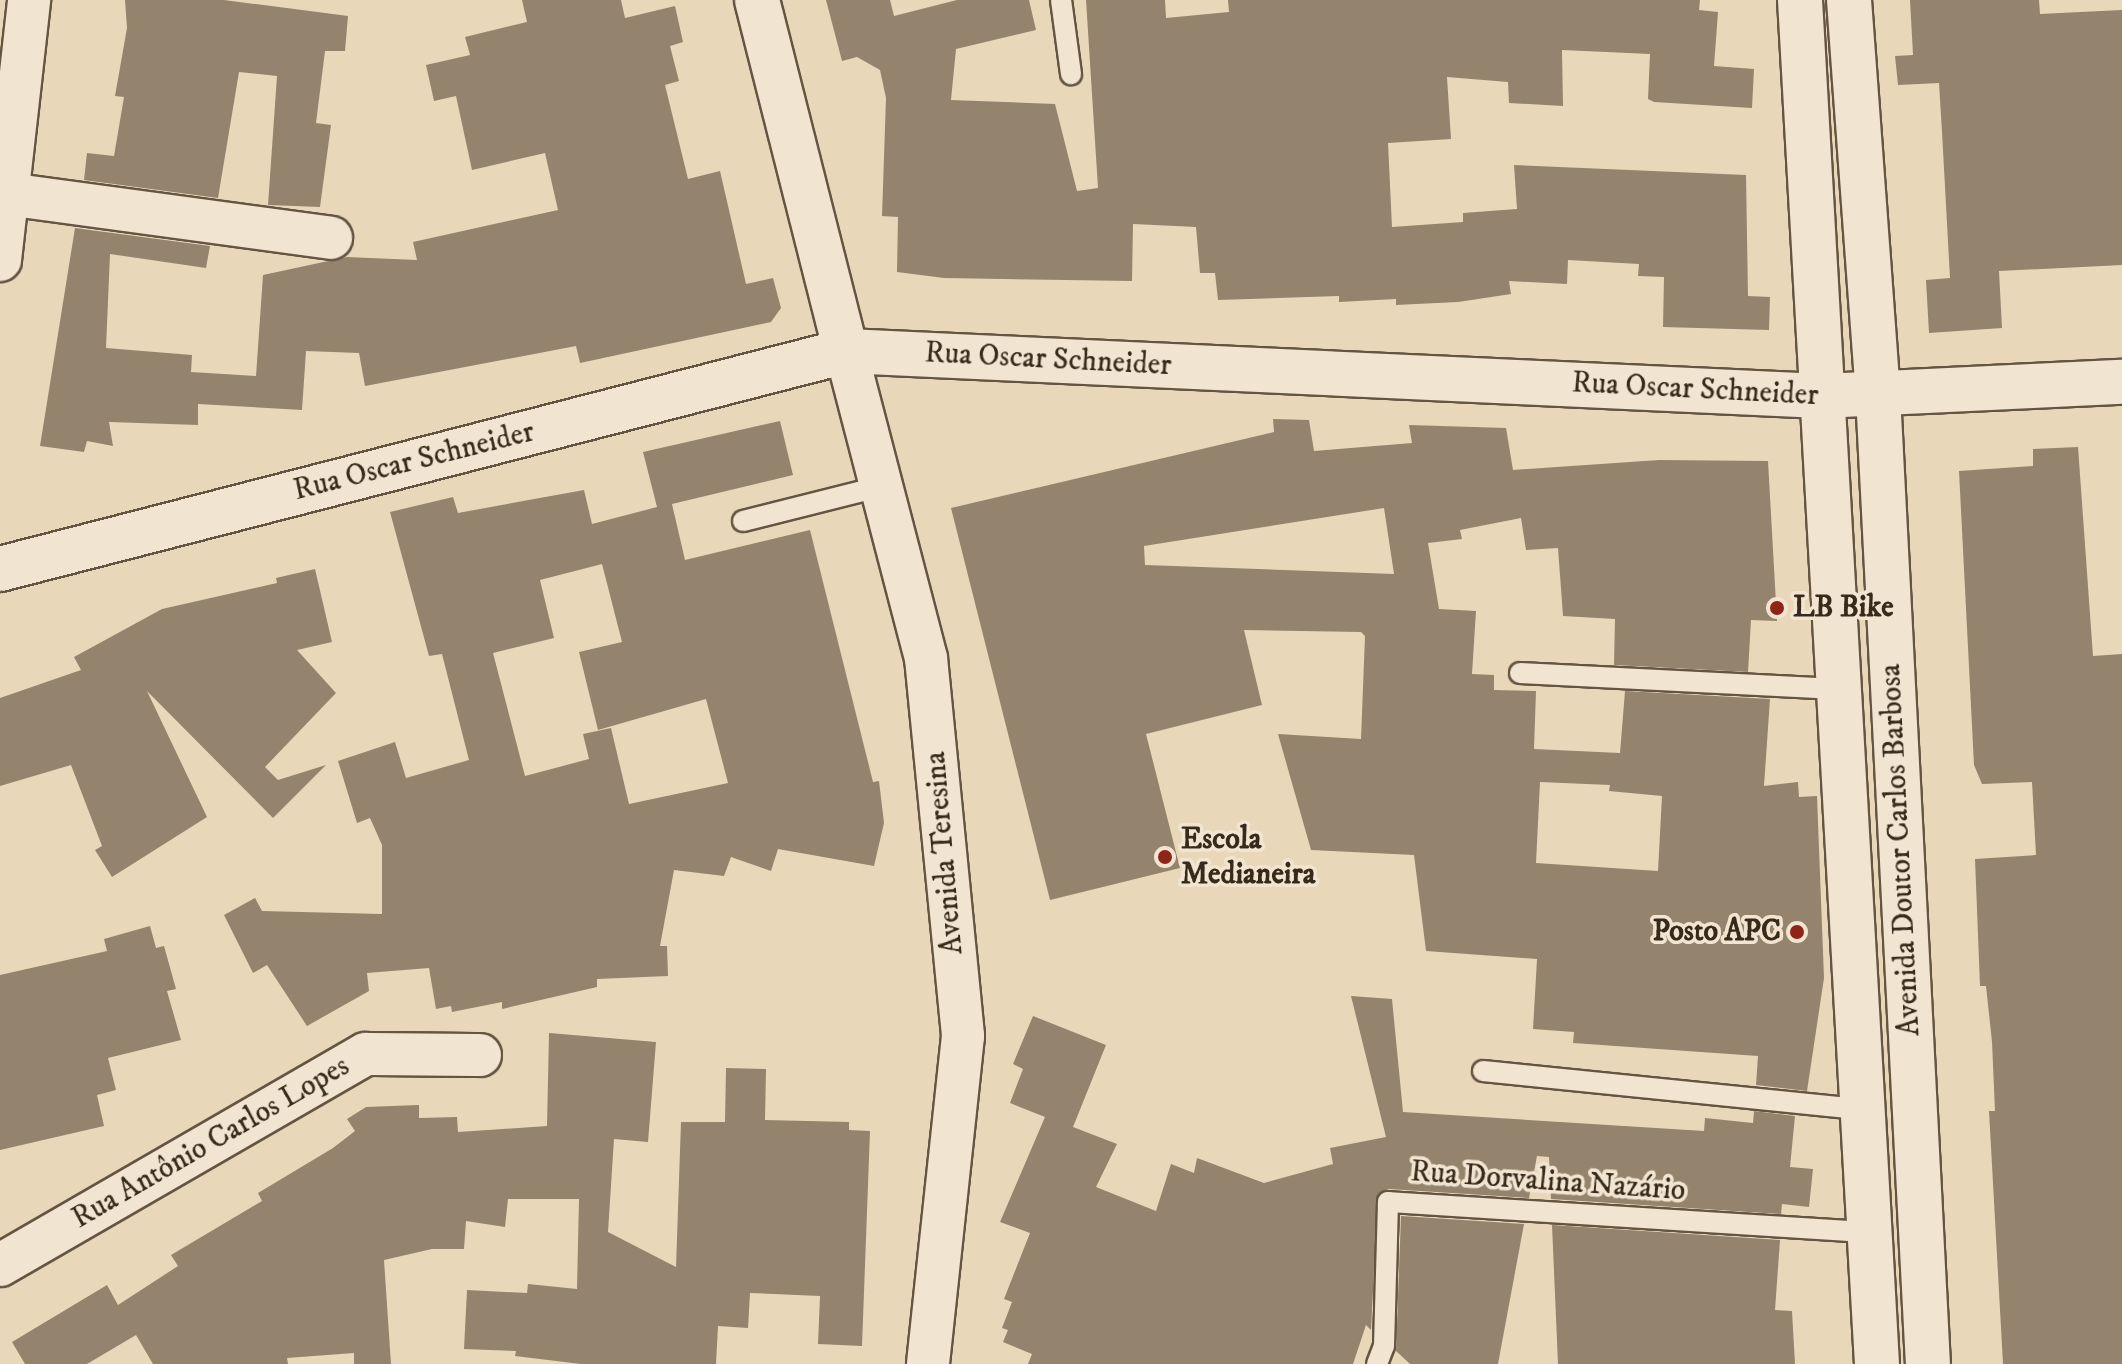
<!DOCTYPE html>
<html>
<head>
<meta charset="utf-8">
<style>
  body { margin:0 }
  #map { position:relative; width:2122px; height:1364px; overflow:hidden; background:#e9d7ba; font-family:"IM FELL DW Pica",serif }
  div>[style] { position:absolute }
  .building>* { inset:0; background:#94846d }
  .roads { filter:drop-shadow(2px 0 #645542) drop-shadow(-2px 0 #645542) drop-shadow(0 2px #645542) drop-shadow(0 -2px #645542) }
  .lane>* { height:20px; margin:-10px; padding:0 10px; transform-origin:10px; border-radius:10px; background:#f1e5d2 }
  .street>* { height:42px; margin:-21px; padding:0 21px; transform-origin:21px; border-radius:21px; background:#f1e5d2 }
  .secondary>* { height:44px; margin:-22px; padding:0 22px; transform-origin:22px; border-radius:22px; background:#f1e5d2 }
  .dots>* { width:22px; height:22px; translate:-50% -50%; box-sizing:border-box; border:4px solid #f1e5d2; border-radius:50% }
  span { translate:-50% -50%; white-space:nowrap; text-align:center; line-height:1.15; -webkit-text-stroke:7px #f1e5d2; paint-order:stroke }
  .street-label { font-size:30px; color:#382a1a }
  .poi-label { font-size:30px; color:#382a1a; font-weight:700 }
  .left { translate:0 -50%; text-align:left }
  .right { translate:-100% -50%; text-align:right }
</style>
</head>
<body>
<div id="map">
  <div class="building">
    <div style="clip-path:polygon(125px 0,224px 0,348px 16px,345px 51px,325px 51px,316px 123px,331px 125px,320px 207px,268px 205px,277px 76px,239px 72px,218px 198px,84px 180px,87px 153px,114px 156px,124px 97px,115px 96px,127px 28px)"></div>
    <div style="clip-path:polygon(522px 0,621px 0,625px 18px,675px 6px,683px 42px,670px 46px,679px 81px,665px 85px,688px 179px,720px 171px,746px 284px,773px 278px,781px 308px,771px 322px,580px 363px,576px 346px,365px 386px,359px 353px,306px 351px,302px 410px,198px 404px,198px 425px,109px 422px,113px 446px,87px 441px,84px 452px,40px 446px,75px 228px,210px 246px,206px 268px,110px 254px,106px 348px,192px 355px,191px 372px,256px 376px,263px 275px,347px 257px,417px 260px,413px 242px,558px 210px,545px 153px,472px 170px,456px 96px,434px 101px,426px 65px,470px 55px,465px 37px,527px 22px)"></div>
    <div style="clip-path:polygon(826px 0,890px 0,894px 16px,957px 0,1029px 0,1036px 30px,956px 49px,951px 100px,1055px 104px,1077px 191px,1098px 188px,1086px 0,1165px 0,1166px 18px,1229px 12px,1228px 0,1700px 0,1699px 10px,1718px 12px,1714px 66px,1754px 69px,1752px 108px,1654px 102px,1648px 99px,1650px 54px,1562px 50px,1563px 106px,1509px 103px,1508px 82px,1447px 77px,1451px 139px,1388px 143px,1392px 227px,1463px 222px,1463px 213px,1517px 209px,1514px 165px,1746px 175px,1748px 296px,1770px 297px,1769px 330px,1663px 327px,1664px 277px,1638px 276px,1639px 264px,1568px 260px,1567px 284px,1509px 281px,1511px 294px,1458px 302px,1396px 305px,1396px 299px,1339px 302px,1339px 296px,1218px 300px,1215px 273px,1200px 273px,1196px 227px,1133px 224px,1132px 281px,944px 278px,897px 272px,898px 217px,882px 216px,886px 98px,880px 70px,857px 57px,842px 61px)"></div>
    <div style="clip-path:polygon(1910px 0,2039px 0,2040px 14px,2122px 10px,2122px 265px,1999px 271px,2002px 328px,1929px 333px,1926px 280px,1950px 278px,1942px 132px,1939px 83px,1898px 85px,1895px 56px,1913px 55px)"></div>
    <div style="clip-path:polygon(evenodd,1273px 419px,1309px 420px,1314px 451px,1412px 443px,1409px 425px,1506px 428px,1513px 470px,1659px 460px,1768px 461px,1777px 621px,1751px 620px,1748px 672px,1614px 665px,1615px 619px,1563px 616px,1558px 548px,1526px 550px,1521px 518px,1460px 530px,1462px 539px,1428px 543px,1439px 609px,1476px 611px,1472px 674px,1494px 675px,1494px 690px,1536px 691px,1534px 749px,1620px 753px,1625px 691px,1770px 699px,1764px 786px,1798px 782px,1799px 797px,1817px 796px,1824px 978px,1807px 1091px,1756px 1085px,1758px 1056px,1573px 1043px,1574px 1032px,1533px 1029px,1537px 959px,1426px 951px,1414px 855px,1311px 850px,1278px 734px,1361px 739px,1365px 636px,1361px 632px,1244px 630px,1262px 705px,1146px 734px,1180px 868px,1050px 900px,951px 508px,1274px 432px,1273px 419px,1384px 508px,1394px 574px,1145px 565px,1144px 546px,1384px 508px,1273px 419px,1540px 782px,1610px 785px,1609px 791px,1662px 796px,1658px 871px,1536px 863px,1540px 782px)"></div>
    <div style="clip-path:polygon(evenodd,780px 421px,793px 475px,672px 504px,685px 560px,810px 530px,873px 782px,879px 781px,884px 823px,874px 866px,778px 849px,771px 871px,731px 857px,724px 876px,674px 870px,660px 946px,667px 946px,668px 976px,597px 979px,597px 987px,502px 1009px,502px 1002px,452px 1012px,451px 1006px,436px 1009px,429px 968px,367px 973px,369px 991px,307px 1026px,267px 965px,253px 973px,224px 915px,255px 898px,262px 911px,382px 914px,382px 845px,370px 818px,357px 823px,338px 761px,395px 742px,406px 778px,469px 760px,442px 654px,429px 656px,390px 512px,453px 497px,458px 513px,584px 490px,592px 524px,657px 507px,643px 452px,780px 421px,602px 564px,622px 642px,579px 652px,598px 730px,706px 699px,728px 783px,629px 804px,611px 728px,583px 734px,589px 759px,525px 776px,493px 653px,554px 638px,540px 580px,602px 564px)"></div>
    <div style="clip-path:polygon(2078px 447px,2093px 656px,2122px 654px,2122px 1364px,2003px 1364px,1989px 1111px,1995px 1111px,1992px 1042px,1986px 986px,1980px 986px,1975px 859px,2036px 855px,2032px 782px,1982px 784px,1974px 765px,1959px 471px,2033px 466px,2033px 449px)"></div>
    <div style="clip-path:polygon(315px 569px,332px 642px,297px 650px,336px 693px,265px 767px,278px 780px,326px 765px,273px 818px,147px 691px,207px 817px,112px 877px,95px 850px,102px 846px,71px 765px,0 786px,0 698px,81px 670px,74px 657px,162px 609px,277px 583px,276px 578px)"></div>
    <div style="clip-path:polygon(150px 926px,156px 948px,164px 946px,176px 989px,167px 991px,181px 1040px,108px 1058px,116px 1090px,97px 1095px,104px 1126px,0 1150px,0 975px,107px 951px,104px 939px)"></div>
    <div style="clip-path:polygon(1351px 996px,1392px 999px,1403px 1112px,1704px 1131px,1705px 1118px,1753px 1123px,1754px 1111px,1795px 1116px,1790px 1167px,1813px 1169px,1809px 1207px,1782px 1204px,1781px 1214px,1551px 1199px,1549px 1157px,1537px 1156px,1529px 1198px,1389px 1189px,1378px 1194px,1371px 1330px,1366px 1325px,1353px 1364px,1028px 1364px,1032px 1354px,1003px 1342px,1008px 1330px,1002px 1328px,1012px 1302px,1004px 1299px,1030px 1233px,1000px 1222px,1045px 1117px,1010px 1103px,1023px 1069px,1013px 1064px,1033px 1016px,1106px 1045px,1073px 1127px,1117px 1144px,1096px 1187px,1156px 1211px,1171px 1164px,1194px 1173px,1197px 1158px,1264px 1183px,1333px 1164px,1330px 1148px,1386px 1137px)"></div>
    <div style="clip-path:polygon(549px 1033px,656px 1042px,648px 1142px,614px 1139px,608px 1232px,676px 1267px,681px 1122px,725px 1122px,726px 1068px,766px 1069px,765px 1120px,849px 1122px,849px 1130px,870px 1131px,862px 1346px,818px 1344px,820px 1296px,750px 1293px,748px 1328px,718px 1326px,716px 1364px,581px 1364px,515px 1356px,516px 1351px,464px 1349px,467px 1290px,527px 1293px,528px 1284px,577px 1289px,579px 1199px,508px 1199px,505px 1227px,466px 1221px,464px 1249px,432px 1249px,384px 1260px,391px 1364px,354px 1364px,354px 1353px,287px 1358px,288px 1364px,153px 1364px,136px 1335px,87px 1364px,25px 1364px,12px 1342px,107px 1285px,118px 1305px,178px 1266px,171px 1255px,262px 1201px,258px 1193px,333px 1148px,355px 1131px,347px 1119px,366px 1107px,419px 1105px,419px 1118px,457px 1117px,458px 1132px,547px 1126px)"></div>
    <div style="clip-path:polygon(1401px 1216px,1524px 1224px,1498px 1364px,1410px 1364px,1396px 1351px)"></div>
    <div style="clip-path:polygon(1552px 1225px,1780px 1240px,1775px 1310px,1792px 1311px,1795px 1364px,1558px 1364px)"></div>
  </div>
  <div class="roads">
    <div class="lane">
      <div style="left:1061px;top:0;width:75px;rotate:82.3deg"></div>
      <div style="left:743px;top:521px;width:143px;rotate:-14.1deg"></div>
      <div style="left:1520px;top:673px;width:317px;rotate:2.9deg"></div>
      <div style="left:1483px;top:1071px;width:379px;rotate:5.8deg"></div>
      <div style="left:1377px;top:1364px;width:19px;rotate:-69deg"></div>
      <div style="left:1384px;top:1346px;width:144px;rotate:-88.4deg"></div>
      <div style="left:1388px;top:1202px;width:480px;rotate:3.6deg"></div>
    </div>
    <div class="street">
      <div style="left:7px;top:194px;width:327px;rotate:7.7deg"></div>
      <div style="left:0;top:260px;width:262px;rotate:-83.6deg"></div>
      <div style="left:846px;top:351px;width:317px;rotate:75.4deg"></div>
      <div style="left:926px;top:658px;width:380px;rotate:84.4deg"></div>
      <div style="left:963px;top:1036px;width:330px;rotate:96.1deg"></div>
      <div style="left:0;top:1265px;width:422px;rotate:-30deg"></div>
      <div style="left:366px;top:1054px;width:114px;rotate:0.5deg"></div>
    </div>
    <div class="secondary">
      <div style="left:757px;top:0;width:362px;rotate:75.8deg"></div>
      <div style="left:1800px;top:0;width:1366px;rotate:86.77deg"></div>
      <div style="left:1849px;top:0;width:396px;rotate:85.8deg"></div>
      <div style="left:1878px;top:395px;width:970px;rotate:87.05deg"></div>
      <div style="left:0;top:569px;width:874px;rotate:-14.45deg"></div>
      <div style="left:846px;top:351px;width:976px;rotate:2.64deg"></div>
      <div style="left:1821px;top:396px;width:301px;rotate:-2.7deg"></div>
    </div>
  </div>
  <div class="dots">
    <div style="left:1777px;top:608px;background:#8f2418"></div>
    <div style="left:1165px;top:857px;background:#8f2418"></div>
    <div style="left:1797px;top:932px;background:#8f2418"></div>
  </div>
  <div class="street-label">
    <span style="left:1048px;top:360px;rotate:3deg">Rua Oscar Schneider</span>
    <span style="left:1695px;top:390px;rotate:3deg">Rua Oscar Schneider</span>
    <span style="left:414px;top:462px;rotate:-14deg">Rua Oscar Schneider</span>
    <span style="left:1901px;top:850px;rotate:-93deg">Avenida Doutor Carlos Barbosa</span>
    <span style="left:945px;top:853px;rotate:-95deg">Avenida Teresina</span>
    <span style="left:211px;top:1143px;rotate:-30deg">Rua Antônio Carlos Lopes</span>
    <span style="left:1548px;top:1182px;rotate:4deg">Rua Dorvalina Nazário</span>
  </div>
  <div class="poi-label">
    <span class="left" style="left:1793px;top:608px">LB Bike</span>
    <span class="left" style="left:1181px;top:857px">Escola<br>Medianeira</span>
    <span class="right" style="left:1781px;top:932px">Posto APC</span>
  </div>
</div>
</body>
</html>
